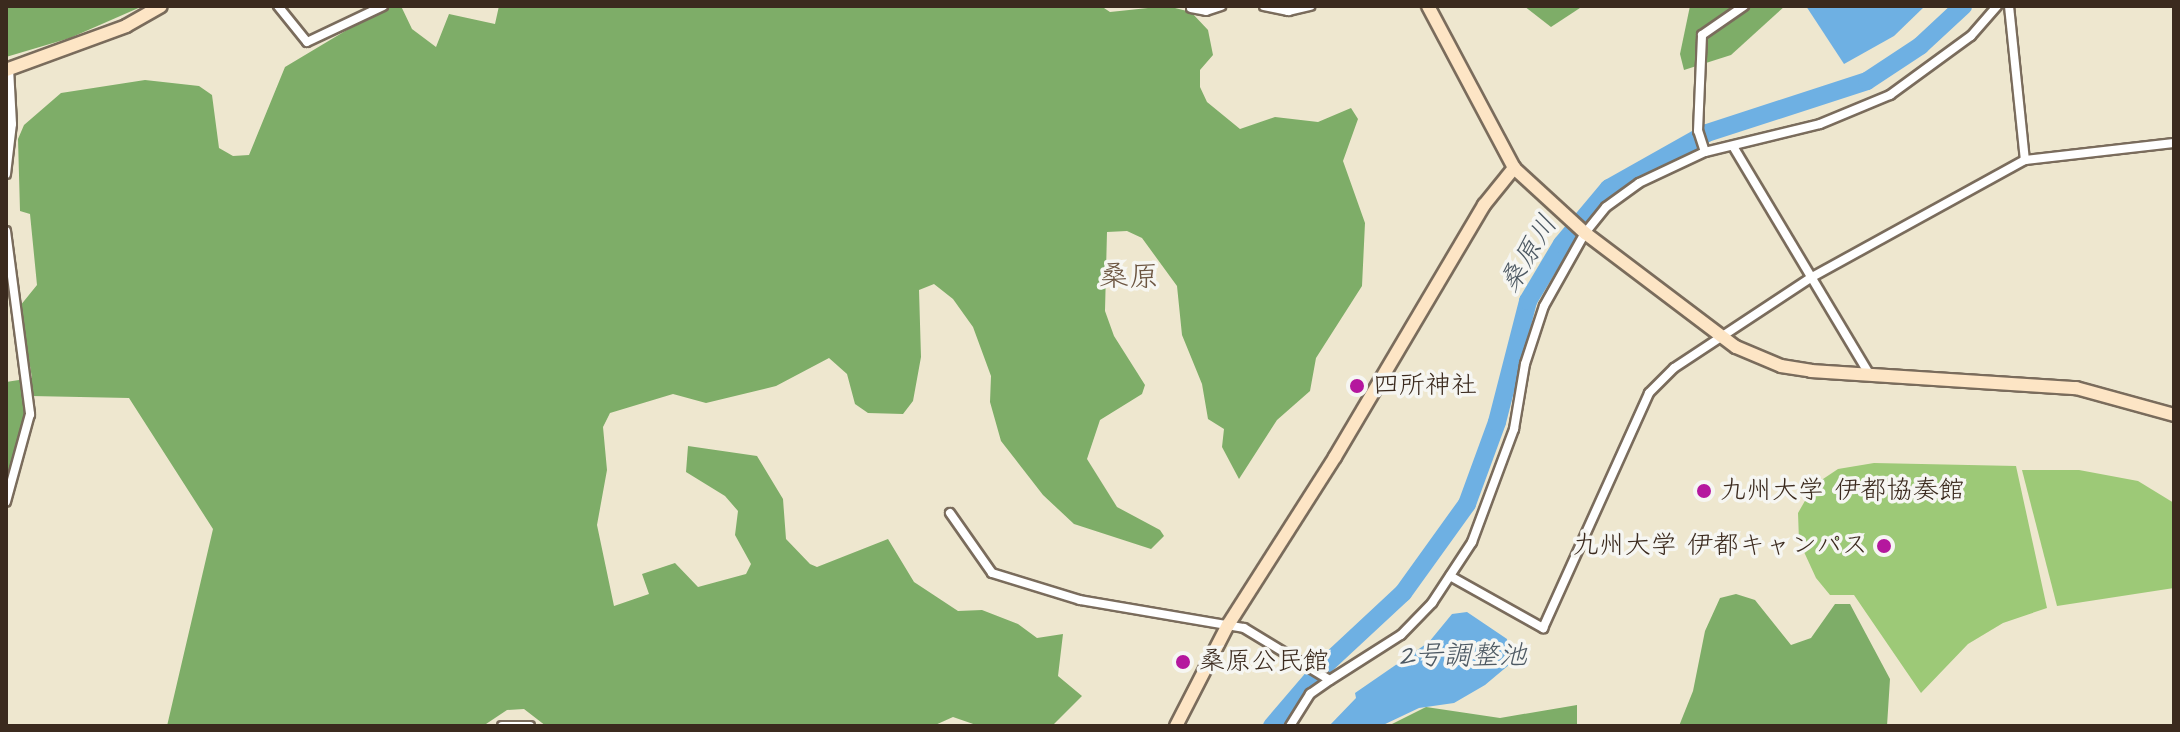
<!DOCTYPE html>
<html>
<head>
<meta charset="utf-8">
<style>
  body { margin:0 }
  #map { position:relative; width:2180px; height:732px; overflow:hidden; background:#eee7cf; font-family:"Architects Daughter","Klee One",sans-serif }
  div>[style] { position:absolute }
  .green>* { inset:0; background:#9dc977 }
  .forest>* { inset:0; background:#7ead68 }
  .water>* { inset:0; background:#6eb0e3 }
  .river>* { height:18px; margin:-9px; padding:0 9px; transform-origin:9px; border-radius:9px; background:#6eb0e3 }
  .roads { filter:drop-shadow(2px 0 #7a6c5c) drop-shadow(-2px 0 #7a6c5c) drop-shadow(0 2px #7a6c5c) drop-shadow(0 -2px #7a6c5c) }
  .street>* { height:8px; margin:-4px; padding:0 4px; transform-origin:4px; border-radius:4px; background:#fff }
  .secondary>* { height:12px; margin:-6px; padding:0 6px; transform-origin:6px; border-radius:6px; background:#fde5c5 }
  .dots>* { width:22px; height:22px; translate:-50% -50%; box-sizing:border-box; border:4px solid #f6f6f2; border-radius:50% }
  span { translate:-50% -50%; white-space:nowrap; text-align:center; line-height:1.15; -webkit-text-stroke:7px #f6f6f2; paint-order:stroke }
  .poi-label { font-size:26px; color:#3b2a1e }
  .left { translate:0 -50%; text-align:left }
  .right { translate:-100% -50%; text-align:right }
  .water-label { font-size:28px; color:#4d5963; font-style:italic }
  .quarter-label { font-size:30px; color:#6c5541 }
  .frame { position:absolute; inset:0; border:8px solid #3b2a1e; pointer-events:none }
</style>
</head>
<body>
<div id="map">
  <div class="green">
    <div style="clip-path:polygon(1874px 463px,2016px 466px,2047px 608px,2003px 623px,1968px 644px,1921px 693px,1854px 595px,1830px 595px,1816px 578px,1799px 541px,1798px 513px,1814px 485px,1838px 469px)"></div>
    <div style="clip-path:polygon(2022px 470px,2079px 470px,2138px 481px,2174px 503px,2174px 588px,2057px 606px)"></div>
  </div>
  <div class="forest">
    <div style="clip-path:polygon(6px 6px,143px 6px,70px 38px,6px 57px)"></div>
    <div style="clip-path:polygon(387px 6px,401px 6px,412px 29px,436px 47px,449px 14px,495px 24px,499px 6px,1101px 6px,1110px 12px,1167px 6px,1191px 12px,1208px 30px,1213px 55px,1200px 70px,1200px 87px,1207px 102px,1240px 129px,1275px 117px,1318px 122px,1351px 108px,1358px 119px,1343px 161px,1365px 223px,1362px 286px,1316px 358px,1310px 391px,1277px 420px,1239px 479px,1222px 447px,1224px 429px,1208px 419px,1202px 384px,1182px 335px,1177px 286px,1142px 238px,1127px 231px,1107px 232px,1105px 311px,1114px 336px,1145px 385px,1142px 394px,1100px 420px,1087px 459px,1117px 507px,1160px 530px,1164px 536px,1151px 549px,1074px 524px,1043px 495px,1001px 441px,990px 402px,991px 376px,973px 327px,953px 299px,934px 284px,919px 290px,921px 357px,913px 401px,903px 414px,868px 413px,855px 404px,847px 374px,829px 358px,776px 386px,706px 403px,673px 394px,610px 413px,603px 427px,607px 470px,597px 525px,614px 606px,649px 594px,642px 574px,675px 563px,698px 587px,746px 574px,751px 564px,735px 535px,738px 511px,725px 496px,686px 472px,688px 446px,757px 456px,783px 499px,786px 539px,810px 564px,817px 567px,888px 539px,914px 582px,958px 611px,982px 610px,1018px 624px,1037px 638px,1063px 634px,1058px 676px,1082px 696px,1052px 726px,979px 726px,953px 717px,933px 726px,546px 726px,524px 709px,507px 710px,483px 726px,167px 726px,213px 529px,129px 398px,31px 396px,6px 486px,6px 382px,32px 378px,20px 306px,37px 285px,30px 214px,20px 211px,18px 139px,24px 125px,61px 93px,145px 80px,199px 86px,212px 95px,219px 148px,233px 156px,249px 155px,285px 67px)"></div>
    <div style="clip-path:polygon(1524px 6px,1583px 6px,1551px 27px)"></div>
    <div style="clip-path:polygon(1690px 6px,1785px 6px,1731px 55px,1684px 70px,1680px 54px)"></div>
    <div style="clip-path:polygon(1736px 594px,1755px 600px,1791px 645px,1811px 638px,1835px 604px,1850px 604px,1890px 679px,1887px 726px,1679px 726px,1693px 691px,1705px 631px,1720px 598px)"></div>
    <div style="clip-path:polygon(1577px 705px,1577px 726px,1388px 726px,1426px 707px,1500px 718px)"></div>
  </div>
  <div class="water">
    <div style="clip-path:polygon(1806px 6px,1925px 6px,1894px 36px,1844px 64px)"></div>
    <div style="clip-path:polygon(1467px 612px,1507px 639px,1510px 664px,1485px 685px,1454px 703px,1419px 708px,1381px 726px,1329px 726px,1356px 698px,1355px 693px,1429px 642px,1452px 614px)"></div>
  </div>
  <div class="river">
    <div style="left:1272px;top:726px;width:72px;rotate:-49.5deg"></div>
    <div style="left:1319px;top:671px;width:115px;rotate:-42.9deg"></div>
    <div style="left:1403px;top:593px;width:110px;rotate:-54.3deg"></div>
    <div style="left:1467px;top:504px;width:87px;rotate:-69.9deg"></div>
    <div style="left:1497px;top:422px;width:125px;rotate:-75.6deg"></div>
    <div style="left:1528px;top:301px;width:66px;rotate:-59.2deg"></div>
    <div style="left:1562px;top:244px;width:73px;rotate:-50deg"></div>
    <div style="left:1609px;top:188px;width:112px;rotate:-29.3deg"></div>
    <div style="left:1707px;top:133px;width:168px;rotate:-18deg"></div>
    <div style="left:1867px;top:81px;width:64px;rotate:-33.4deg"></div>
    <div style="left:1920px;top:46px;width:59px;rotate:-42.9deg"></div>
  </div>
  <div class="roads">
    <div class="street">
      <div style="left:278px;top:6px;width:46px;rotate:51.1deg"></div>
      <div style="left:307px;top:42px;width:84px;rotate:-25.3deg"></div>
      <div style="left:1264px;top:6px;width:25px;rotate:12deg"></div>
      <div style="left:1288px;top:11px;width:23px;rotate:-13deg"></div>
      <div style="left:2009px;top:6px;width:155px;rotate:84.1deg"></div>
      <div style="left:1191px;top:8px;width:15px;rotate:11deg"></div>
      <div style="left:1206px;top:11px;width:16px;rotate:-18deg"></div>
      <div style="left:1734px;top:148px;width:263px;rotate:59.1deg"></div>
      <div style="left:1705px;top:152px;width:22px;rotate:-108deg"></div>
      <div style="left:1698px;top:131px;width:96px;rotate:-87.6deg"></div>
      <div style="left:1702px;top:35px;width:51px;rotate:-34.6deg"></div>
      <div style="left:6px;top:174px;width:50px;rotate:-83.2deg"></div>
      <div style="left:12px;top:124px;width:55px;rotate:-93.1deg"></div>
      <div style="left:6px;top:231px;width:185px;rotate:82.5deg"></div>
      <div style="left:30px;top:414px;width:91px;rotate:105.3deg"></div>
      <div style="left:950px;top:513px;width:73px;rotate:55deg"></div>
      <div style="left:992px;top:573px;width:92px;rotate:17.1deg"></div>
      <div style="left:1080px;top:600px;width:166px;rotate:9.7deg"></div>
      <div style="left:1244px;top:628px;width:100px;rotate:31.2deg"></div>
      <div style="left:1330px;top:680px;width:84px;rotate:-32.4deg"></div>
      <div style="left:1401px;top:635px;width:45px;rotate:-45.9deg"></div>
      <div style="left:1432px;top:603px;width:73px;rotate:-56.7deg"></div>
      <div style="left:1472px;top:542px;width:121px;rotate:-69.6deg"></div>
      <div style="left:1514px;top:429px;width:66px;rotate:-80.4deg"></div>
      <div style="left:1525px;top:364px;width:61px;rotate:-71.9deg"></div>
      <div style="left:1544px;top:306px;width:84px;rotate:-60.7deg"></div>
      <div style="left:1585px;top:233px;width:33px;rotate:-51deg"></div>
      <div style="left:1606px;top:207px;width:41px;rotate:-36deg"></div>
      <div style="left:1639px;top:183px;width:73px;rotate:-25.2deg"></div>
      <div style="left:1705px;top:152px;width:118px;rotate:-13.7deg"></div>
      <div style="left:1820px;top:124px;width:76px;rotate:-22.5deg"></div>
      <div style="left:1890px;top:95px;width:100px;rotate:-36.1deg"></div>
      <div style="left:1971px;top:36px;width:40px;rotate:-49deg"></div>
      <div style="left:1450px;top:576px;width:107px;rotate:29.2deg"></div>
      <div style="left:1543px;top:628px;width:258px;rotate:-65.7deg"></div>
      <div style="left:1649px;top:393px;width:35px;rotate:-45deg"></div>
      <div style="left:1674px;top:368px;width:165px;rotate:-33.4deg"></div>
      <div style="left:1812px;top:277px;width:243px;rotate:-28.8deg"></div>
      <div style="left:2025px;top:160px;width:150px;rotate:-6.5deg"></div>
      <div style="left:502px;top:726px;width:28px"></div>
      <div style="left:1290px;top:726px;width:38px;rotate:-58deg"></div>
      <div style="left:1310px;top:694px;width:24px;rotate:-35deg"></div>
    </div>
    <div class="secondary">
      <div style="left:1428px;top:6px;width:183px;rotate:62deg"></div>
      <div style="left:1514px;top:168px;width:96px;rotate:42.5deg"></div>
      <div style="left:1585px;top:233px;width:189px;rotate:37.1deg"></div>
      <div style="left:1736px;top:347px;width:49px;rotate:22.9deg"></div>
      <div style="left:1781px;top:366px;width:30px;rotate:9deg"></div>
      <div style="left:1811px;top:371px;width:266px;rotate:3.7deg"></div>
      <div style="left:2076px;top:388px;width:102px;rotate:15.4deg"></div>
      <div style="left:6px;top:70px;width:128px;rotate:-20.1deg"></div>
      <div style="left:126px;top:26px;width:40px;rotate:-29.7deg"></div>
      <div style="left:1176px;top:726px;width:114px;rotate:-62.8deg"></div>
      <div style="left:1228px;top:625px;width:199px;rotate:-57.5deg"></div>
      <div style="left:1335px;top:457px;width:293px;rotate:-59.4deg"></div>
      <div style="left:1484px;top:205px;width:48px;rotate:-51deg"></div>
    </div>
  </div>
  <div class="dots">
    <div style="left:1357px;top:386px;background:#b5179e"></div>
    <div style="left:1704px;top:491px;background:#b5179e"></div>
    <div style="left:1884px;top:546px;background:#b5179e"></div>
    <div style="left:1183px;top:662px;background:#b5179e"></div>
  </div>
  <div class="poi-label">
    <span class="left" style="left:1373px;top:386px">四所神社</span>
    <span class="left" style="left:1720px;top:491px">九州大学 伊都協奏館</span>
    <span class="right" style="left:1868px;top:546px">九州大学 伊都キャンパス</span>
    <span class="left" style="left:1199px;top:662px">桑原公民館</span>
  </div>
  <div class="water-label">
    <span style="left:1529px;top:254px;rotate:-59deg">桑原川</span>
    <span style="left:1463px;top:656px">2号調整池</span>
  </div>
  <div class="quarter-label">
    <span style="left:1129px;top:277px">桑原</span>
  </div>
  <div class="frame"></div>
</div>
</body>
</html>
